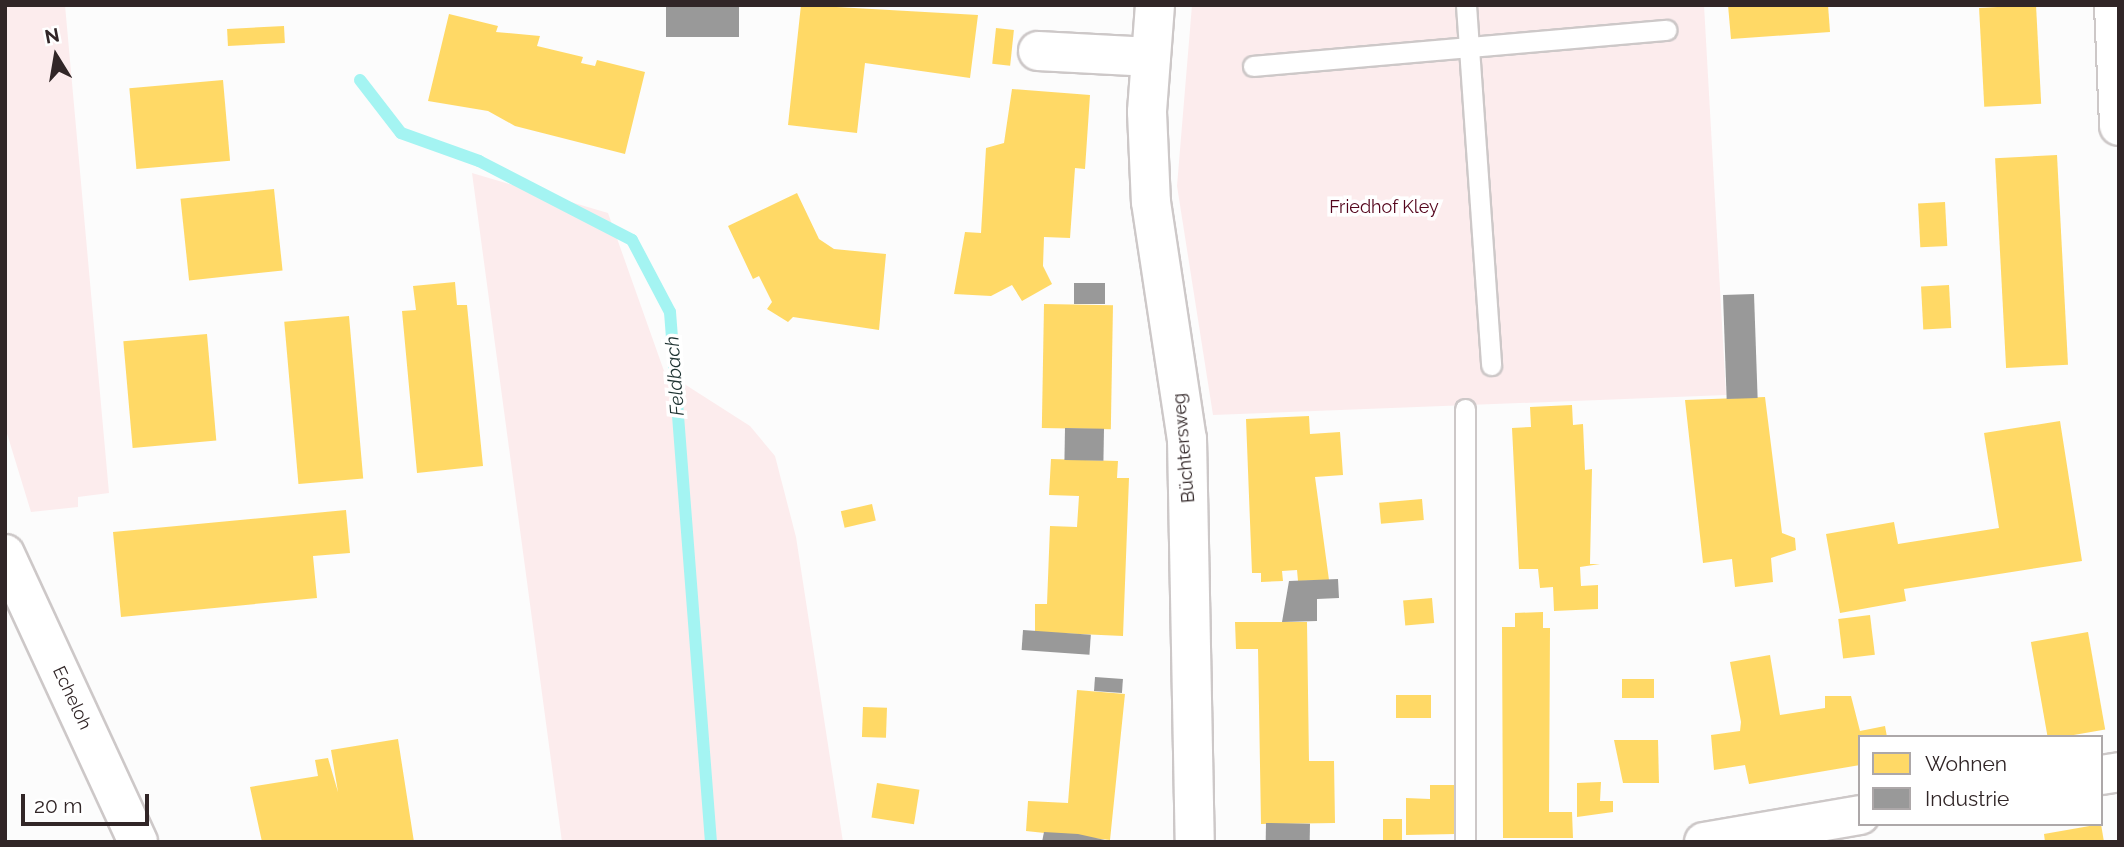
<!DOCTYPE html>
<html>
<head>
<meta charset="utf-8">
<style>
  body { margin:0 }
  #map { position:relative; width:2124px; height:847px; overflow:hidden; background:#fcfcfc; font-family:Raleway,sans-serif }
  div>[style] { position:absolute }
  .green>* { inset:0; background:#fceced }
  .homes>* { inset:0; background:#ffd966; transform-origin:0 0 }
  .industry>* { inset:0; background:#999; transform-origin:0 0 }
  .stream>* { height:12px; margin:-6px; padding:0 6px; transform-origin:6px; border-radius:6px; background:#a4f4f2 }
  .roads { filter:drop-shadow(2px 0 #cdc8c8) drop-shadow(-2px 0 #cdc8c8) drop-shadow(0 2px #cdc8c8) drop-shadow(0 -2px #cdc8c8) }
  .lane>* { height:19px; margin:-9.5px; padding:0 9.5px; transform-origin:9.5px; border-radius:9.5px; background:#fff }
  .street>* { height:38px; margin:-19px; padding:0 19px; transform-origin:19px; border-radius:19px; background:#fff }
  span { translate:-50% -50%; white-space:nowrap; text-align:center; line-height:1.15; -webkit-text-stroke:7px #fff; paint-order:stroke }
  .park-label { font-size:18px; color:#54051c }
  .street-label { font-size:18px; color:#312627 }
  .water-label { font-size:19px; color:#1d3231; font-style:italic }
  .frame { position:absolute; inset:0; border:7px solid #312627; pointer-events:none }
  .legend { position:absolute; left:1858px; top:735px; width:245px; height:91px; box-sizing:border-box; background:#fff; border:2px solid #ada8a9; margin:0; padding:9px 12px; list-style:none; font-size:21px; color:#312627 }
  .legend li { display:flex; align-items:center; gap:14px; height:35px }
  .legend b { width:35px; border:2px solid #ada8a9 }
  .north { position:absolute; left:21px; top:21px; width:70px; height:70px; -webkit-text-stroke:5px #fff; paint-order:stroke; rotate:349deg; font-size:19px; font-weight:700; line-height:28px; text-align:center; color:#312627 }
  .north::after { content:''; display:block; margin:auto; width:24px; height:32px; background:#312627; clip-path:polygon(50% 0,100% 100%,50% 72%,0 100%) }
  .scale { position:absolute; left:21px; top:794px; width:128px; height:32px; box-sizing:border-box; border:4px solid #312627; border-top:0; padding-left:9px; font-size:21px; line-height:24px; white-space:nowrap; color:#312627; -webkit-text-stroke:5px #fff; paint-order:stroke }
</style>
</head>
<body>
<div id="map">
  <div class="green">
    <div style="clip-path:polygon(5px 5px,65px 5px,109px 493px,78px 497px,78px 507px,31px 512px,5px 427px)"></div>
    <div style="clip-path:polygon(1192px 5px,1704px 5px,1726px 395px,1213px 415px,1177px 186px)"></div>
    <div style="clip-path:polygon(472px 173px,608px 213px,664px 371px,750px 426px,775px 456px,796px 537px,843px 842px,562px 842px)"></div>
  </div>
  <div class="homes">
    <div style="clip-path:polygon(801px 5px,978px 15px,970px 78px,865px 63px,857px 133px,788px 125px)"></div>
    <div style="clip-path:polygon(1728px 5px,1828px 5px,1830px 32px,1731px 39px)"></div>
    <div style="left:2036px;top:5px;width:99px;height:57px;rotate:87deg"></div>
    <div style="clip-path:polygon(449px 14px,498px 26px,496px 32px,540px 36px,537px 46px,583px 57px,581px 63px,595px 66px,597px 60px,645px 72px,625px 154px,515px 126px,488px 111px,428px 101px)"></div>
    <div style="left:284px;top:26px;width:17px;height:57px;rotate:87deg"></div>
    <div style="left:996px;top:28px;width:18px;height:36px;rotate:6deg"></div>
    <div style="left:223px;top:80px;width:81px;height:94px;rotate:85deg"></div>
    <div style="clip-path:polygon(1012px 89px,1090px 95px,1085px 169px,1075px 168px,1070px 238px,1044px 237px,1043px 266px,1052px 284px,1022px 301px,1012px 285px,991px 296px,954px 294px,965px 232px,981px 233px,986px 148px,1004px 143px)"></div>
    <div style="left:2057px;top:155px;width:210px;height:62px;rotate:87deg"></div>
    <div style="left:274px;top:189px;width:82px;height:94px;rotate:84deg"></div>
    <div style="clip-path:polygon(797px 193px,819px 239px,834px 249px,886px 254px,879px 330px,793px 317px,788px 322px,767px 309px,772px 302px,759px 276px,753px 279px,728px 226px)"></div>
    <div style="left:1945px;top:202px;width:44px;height:27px;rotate:87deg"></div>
    <div style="clip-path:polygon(455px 282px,457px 305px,467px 305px,483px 466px,417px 473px,402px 311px,416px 310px,413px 286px)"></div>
    <div style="left:1949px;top:285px;width:43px;height:28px;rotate:87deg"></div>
    <div style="left:1044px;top:304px;width:69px;height:124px;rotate:1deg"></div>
    <div style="left:349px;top:316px;width:163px;height:65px;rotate:85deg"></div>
    <div style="left:207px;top:334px;width:107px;height:84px;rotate:85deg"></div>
    <div style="clip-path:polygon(1765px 397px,1782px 533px,1795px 538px,1796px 550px,1771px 558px,1773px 582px,1735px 587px,1732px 559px,1703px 563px,1685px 400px)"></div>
    <div style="clip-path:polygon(1572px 405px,1573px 425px,1583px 424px,1585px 470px,1592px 469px,1590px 564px,1600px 564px,1580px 567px,1581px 586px,1598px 585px,1598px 609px,1554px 611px,1553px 587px,1540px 588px,1538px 569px,1519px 569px,1512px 428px,1531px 427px,1530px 407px)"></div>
    <div style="clip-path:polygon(1309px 416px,1310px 434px,1340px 432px,1343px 475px,1315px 477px,1329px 580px,1298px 581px,1297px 570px,1282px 571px,1283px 581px,1261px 582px,1261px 573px,1252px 573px,1246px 419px)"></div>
    <div style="clip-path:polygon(2060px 421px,2082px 561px,1904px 589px,1906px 601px,1840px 613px,1826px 534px,1894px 522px,1898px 544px,1999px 528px,1984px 433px)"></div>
    <div style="clip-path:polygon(1051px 459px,1118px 461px,1117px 478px,1129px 478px,1123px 636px,1035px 632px,1035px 604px,1047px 604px,1050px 526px,1077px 527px,1079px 496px,1049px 495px)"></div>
    <div style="left:1422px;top:499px;width:21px;height:43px;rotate:85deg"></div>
    <div style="left:872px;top:504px;width:17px;height:32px;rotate:77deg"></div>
    <div style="clip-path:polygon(346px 510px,350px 553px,313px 556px,317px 598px,121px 617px,113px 532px)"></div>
    <div style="left:1432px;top:598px;width:25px;height:29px;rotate:85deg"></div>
    <div style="clip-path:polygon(1543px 612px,1543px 628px,1550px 628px,1549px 812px,1572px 812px,1573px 838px,1503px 838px,1502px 627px,1515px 627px,1515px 613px)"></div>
    <div style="left:1870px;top:615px;width:40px;height:32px;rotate:83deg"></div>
    <div style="clip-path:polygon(1235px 622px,1307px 622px,1309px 761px,1334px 761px,1335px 823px,1261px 824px,1258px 649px,1236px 649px)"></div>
    <div style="left:2088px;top:632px;width:99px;height:58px;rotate:80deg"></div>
    <div style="clip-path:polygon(1770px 655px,1780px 715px,1825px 708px,1825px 696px,1851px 696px,1860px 731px,1885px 726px,1887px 737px,1860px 737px,1860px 765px,1749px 784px,1745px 765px,1714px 770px,1711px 735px,1740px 731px,1741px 722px,1730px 662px)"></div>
    <div style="left:1622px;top:679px;width:32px;height:19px"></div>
    <div style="clip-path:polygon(1077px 690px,1125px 694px,1110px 840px,1026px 831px,1028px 801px,1068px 803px)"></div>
    <div style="left:1396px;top:695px;width:35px;height:23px"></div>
    <div style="left:863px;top:707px;width:24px;height:30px;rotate:2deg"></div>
    <div style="clip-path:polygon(398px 739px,414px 842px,262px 842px,250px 787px,318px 776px,315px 760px,328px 758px,338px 792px,331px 750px)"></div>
    <div style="clip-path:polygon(1614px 740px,1658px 740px,1659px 783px,1623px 783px)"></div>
    <div style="clip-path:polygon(1601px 782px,1600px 801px,1613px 801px,1613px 812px,1577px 817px,1577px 783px)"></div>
    <div style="left:877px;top:783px;width:43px;height:35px;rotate:9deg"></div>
    <div style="clip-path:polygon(1430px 785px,1455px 785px,1455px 834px,1406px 835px,1406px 798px,1430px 799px)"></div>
    <div style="left:1383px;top:819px;width:19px;height:23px"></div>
    <div style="clip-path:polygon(2101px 824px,2104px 842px,2045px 842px,2044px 834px)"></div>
  </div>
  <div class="industry">
    <div style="left:666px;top:5px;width:73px;height:32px"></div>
    <div style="left:1074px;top:283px;width:31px;height:21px"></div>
    <div style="left:1754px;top:294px;width:104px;height:31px;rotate:88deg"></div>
    <div style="left:1065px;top:428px;width:39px;height:32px;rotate:1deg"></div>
    <div style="clip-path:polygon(1338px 579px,1339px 598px,1317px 599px,1317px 621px,1282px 622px,1289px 581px)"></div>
    <div style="left:1023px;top:630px;width:68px;height:20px;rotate:4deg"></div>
    <div style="left:1095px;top:677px;width:28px;height:14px;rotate:4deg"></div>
    <div style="left:1266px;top:823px;width:44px;height:17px;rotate:1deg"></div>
    <div style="clip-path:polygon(1044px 832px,1078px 834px,1114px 842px,1042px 842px)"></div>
  </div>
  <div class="stream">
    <div style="left:360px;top:80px;width:67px;rotate:52.3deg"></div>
    <div style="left:401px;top:133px;width:83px;rotate:19.7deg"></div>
    <div style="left:479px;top:161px;width:172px;rotate:27.3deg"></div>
    <div style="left:632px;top:240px;width:81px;rotate:62.2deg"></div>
    <div style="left:670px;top:312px;width:532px;rotate:85.58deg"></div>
  </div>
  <div class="roads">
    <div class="lane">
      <div style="left:1466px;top:5px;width:361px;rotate:86deg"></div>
      <div style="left:1253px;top:66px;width:415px;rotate:-5deg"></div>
      <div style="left:1465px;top:409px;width:433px;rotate:90deg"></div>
    </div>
    <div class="street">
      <div style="left:1155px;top:5px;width:107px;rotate:94.3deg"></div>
      <div style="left:1147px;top:112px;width:90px;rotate:87.5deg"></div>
      <div style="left:1151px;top:202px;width:240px;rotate:81.4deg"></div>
      <div style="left:1187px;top:439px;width:403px;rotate:88.9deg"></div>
      <div style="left:2114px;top:5px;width:121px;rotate:87.6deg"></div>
      <div style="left:1038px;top:51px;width:113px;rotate:3deg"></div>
      <div style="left:5px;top:554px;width:317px;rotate:65.2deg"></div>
      <div style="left:2101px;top:775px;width:18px;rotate:-9deg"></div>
      <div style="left:1704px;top:842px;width:158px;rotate:-9.8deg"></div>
    </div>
  </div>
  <div class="park-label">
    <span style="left:1384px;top:207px">Friedhof Kley</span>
  </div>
  <div class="street-label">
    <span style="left:1184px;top:448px;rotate:-95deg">Büchtersweg</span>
    <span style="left:72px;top:698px;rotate:65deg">Echeloh</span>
  </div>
  <div class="water-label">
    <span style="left:675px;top:376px;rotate:-94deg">Feldbach</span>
  </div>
  <div class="frame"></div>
  <ul class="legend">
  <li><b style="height:19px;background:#ffd966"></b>Wohnen</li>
  <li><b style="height:19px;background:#999"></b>Industrie</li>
  </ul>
  <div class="north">N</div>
  <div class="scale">20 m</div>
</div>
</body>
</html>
